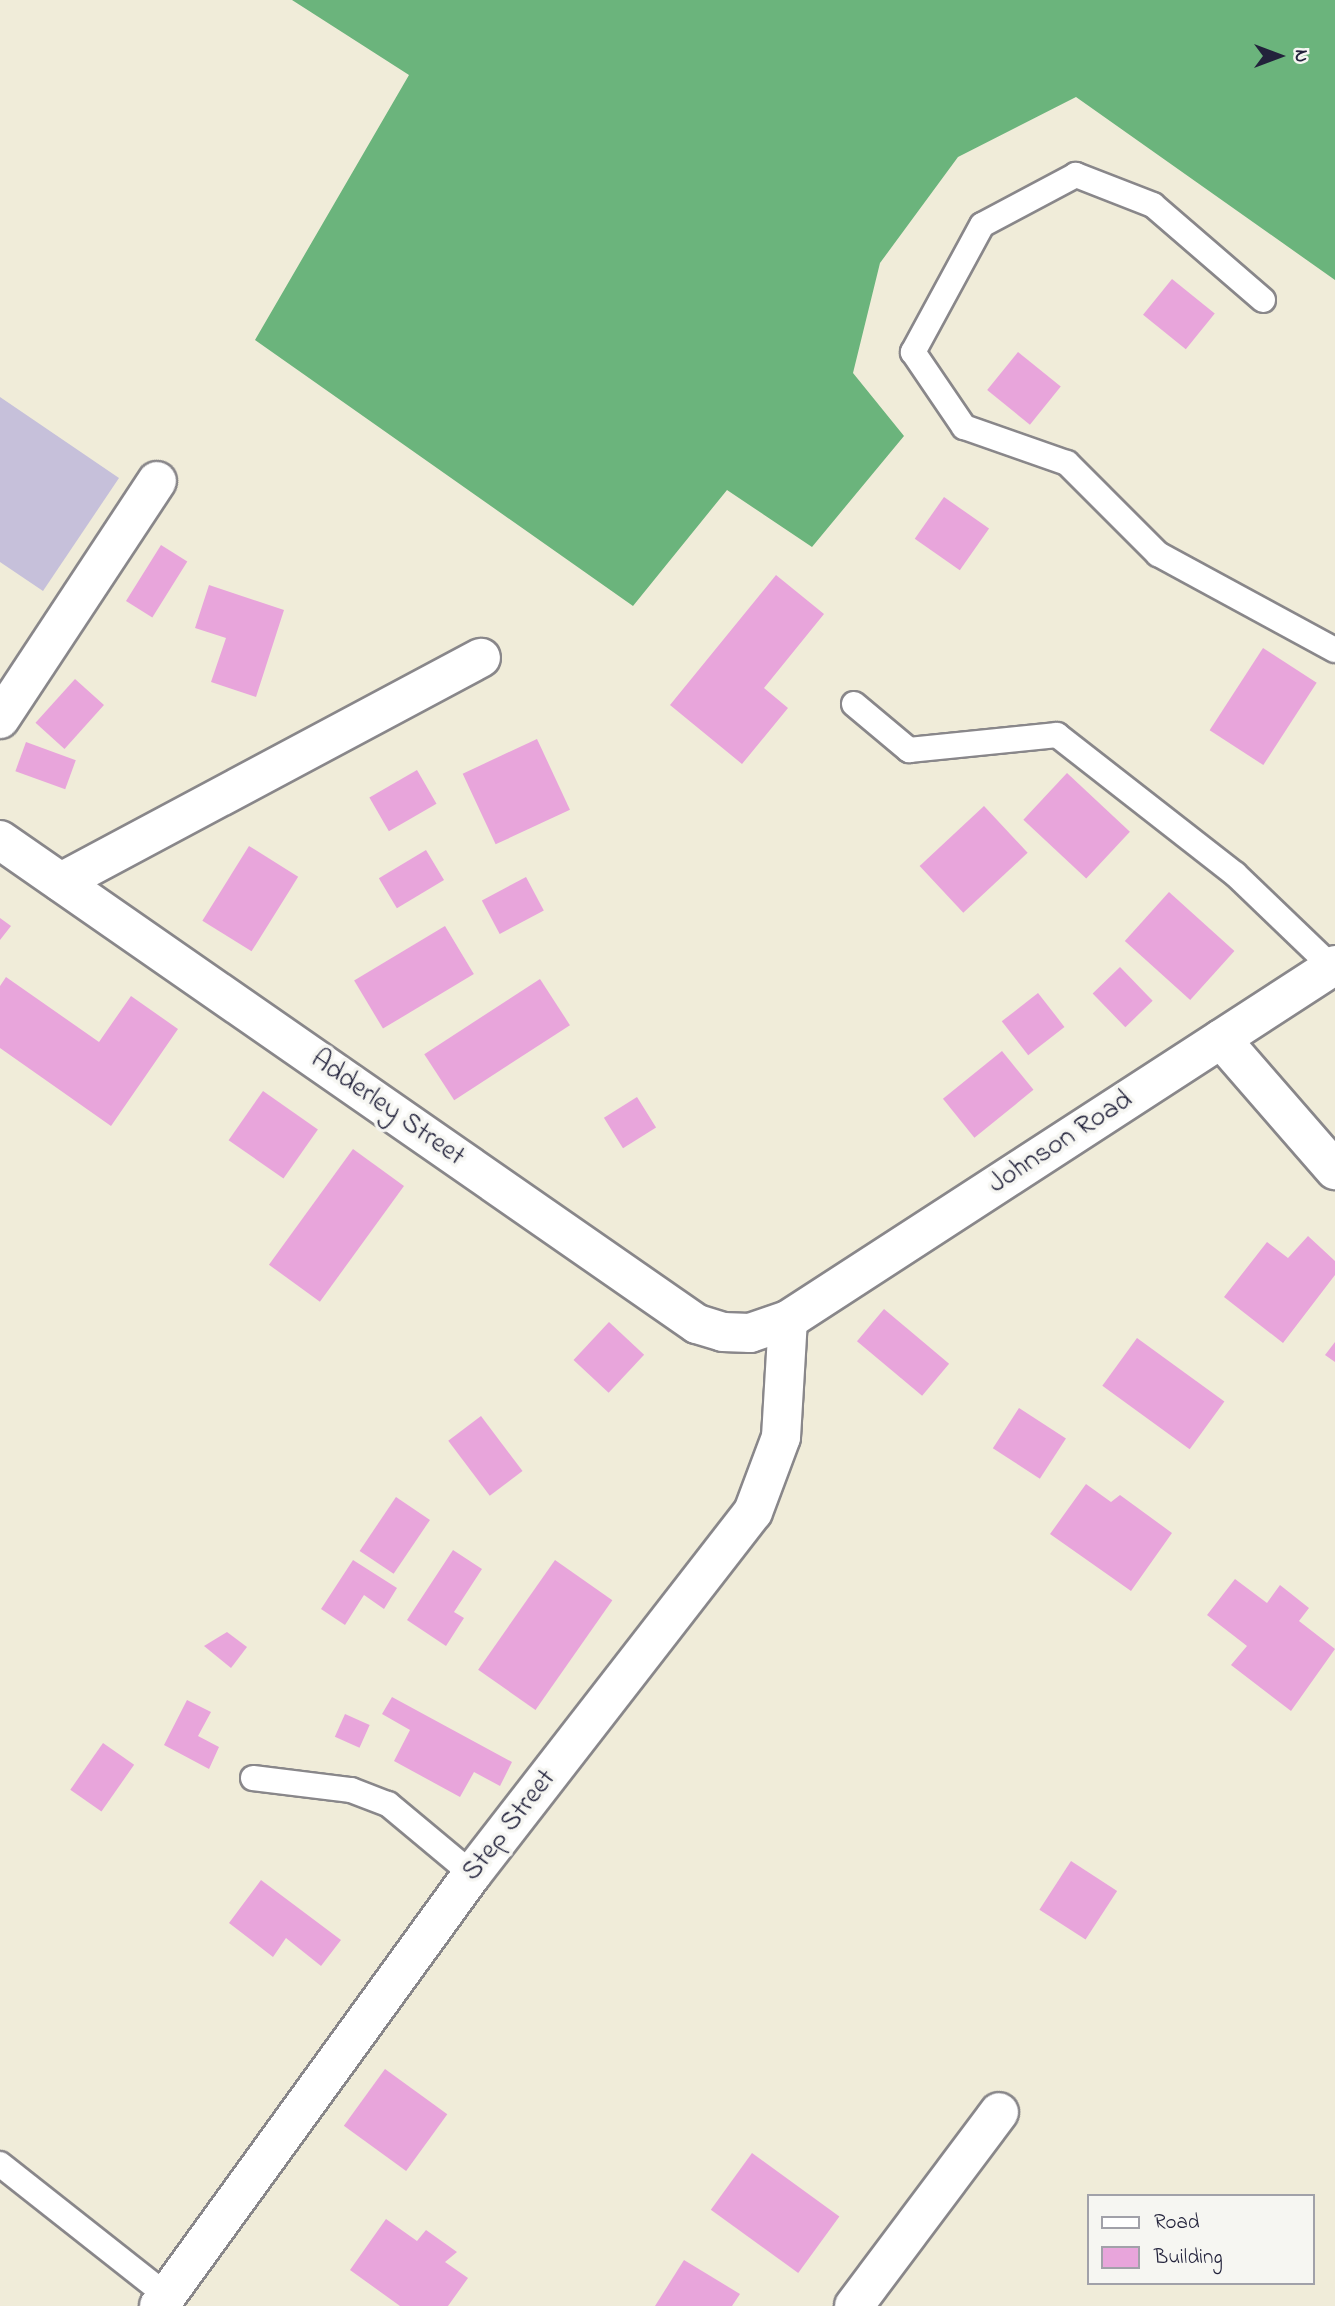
<!DOCTYPE html>
<html>
<head>
<meta charset="utf-8">
<style>
  body { margin:0 }
  #map { position:relative; width:1335px; height:2306px; overflow:hidden; background:#f0ecd9; font-family:"Indie Flower",sans-serif }
  div>[style] { position:absolute }
  .industrial>* { inset:0; background:#c6c0da }
  .forest>* { inset:0; background:#6bb47c }
  .building>* { inset:0; background:#e8a5db; transform-origin:0 0 }
  .roads { filter:drop-shadow(2px 0 #89878a) drop-shadow(-2px 0 #89878a) drop-shadow(0 2px #89878a) drop-shadow(0 -2px #89878a) }
  .lane>* { height:24px; margin:-12px; padding:0 12px; transform-origin:12px; border-radius:12px; background:#fff }
  .street>* { height:38px; margin:-19px; padding:0 19px; transform-origin:19px; border-radius:19px; background:#fff }
  span { translate:-50% -50%; white-space:nowrap; text-align:center; line-height:1.15; -webkit-text-stroke:7px #f6f6f2; paint-order:stroke }
  .street-label { font-size:28px; color:#22223b }
  .legend { position:absolute; left:1087px; top:2194px; width:228px; height:91px; box-sizing:border-box; background:#f6f6f2; border:2px solid #a1a1a9; margin:0; padding:9px 12px; list-style:none; font-size:21px; color:#22223b }
  .legend li { display:flex; align-items:center; gap:14px; height:35px }
  .legend b { width:35px; border:2px solid #a1a1a9 }
  .north { position:absolute; left:1244px; top:21px; width:70px; height:70px; -webkit-text-stroke:5px #f6f6f2; paint-order:stroke; rotate:90deg; font-size:19px; font-weight:700; line-height:28px; text-align:center; color:#22223b }
  .north::after { content:''; display:block; margin:auto; width:24px; height:32px; background:#22223b; clip-path:polygon(50% 0,100% 100%,50% 72%,0 100%) }
</style>
</head>
<body>
<div id="map">
  <div class="industrial">
    <div style="clip-path:polygon(0 397px,119px 478px,43px 591px,0 562px)"></div>
  </div>
  <div class="forest">
    <div style="clip-path:polygon(292px 0,1335px 0,1335px 280px,1076px 97px,958px 157px,880px 263px,853px 373px,904px 436px,812px 547px,727px 490px,633px 606px,255px 340px,409px 75px)"></div>
  </div>
  <div class="building">
    <div style="left:1172px;top:279px;width:55px;height:46px;rotate:39deg"></div>
    <div style="left:1018px;top:352px;width:55px;height:49px;rotate:39deg"></div>
    <div style="left:944px;top:497px;width:55px;height:51px;rotate:35deg"></div>
    <div style="left:161px;top:545px;width:31px;height:66px;rotate:32deg"></div>
    <div style="clip-path:polygon(776px 575px,824px 614px,764px 688px,788px 708px,742px 764px,670px 705px)"></div>
    <div style="clip-path:polygon(209px 585px,284px 610px,256px 697px,211px 682px,226px 638px,195px 628px)"></div>
    <div style="left:1263px;top:648px;width:64px;height:98px;rotate:33deg"></div>
    <div style="left:75px;top:679px;width:39px;height:59px;rotate:42deg"></div>
    <div style="left:537px;top:739px;width:78px;height:82px;rotate:65deg"></div>
    <div style="left:26px;top:742px;width:53px;height:31px;rotate:20deg"></div>
    <div style="left:417px;top:770px;width:39px;height:55px;rotate:60deg"></div>
    <div style="left:1067px;top:773px;width:86px;height:64px;rotate:43deg"></div>
    <div style="left:984px;top:806px;width:64px;height:88px;rotate:47deg"></div>
    <div style="left:249px;top:846px;width:58px;height:88px;rotate:32deg"></div>
    <div style="left:426px;top:850px;width:35px;height:55px;rotate:59deg"></div>
    <div style="left:526px;top:877px;width:38px;height:50px;rotate:62deg"></div>
    <div style="left:1169px;top:892px;width:88px;height:66px;rotate:42deg"></div>
    <div style="clip-path:polygon(0 918px,11px 926px,0 940px)"></div>
    <div style="left:445px;top:926px;width:56px;height:106px;rotate:59deg"></div>
    <div style="left:1120px;top:967px;width:47px;height:38px;rotate:46deg"></div>
    <div style="clip-path:polygon(6px 977px,99px 1042px,131px 996px,178px 1029px,111px 1126px,0 1048px,0 986px)"></div>
    <div style="left:540px;top:979px;width:55px;height:138px;rotate:57deg"></div>
    <div style="left:1038px;top:993px;width:43px;height:46px;rotate:52deg"></div>
    <div style="left:1002px;top:1051px;width:50px;height:76px;rotate:51deg"></div>
    <div style="left:263px;top:1091px;width:67px;height:60px;rotate:35deg"></div>
    <div style="left:637px;top:1097px;width:36px;height:39px;rotate:58deg"></div>
    <div style="left:353px;top:1149px;width:63px;height:143px;rotate:36deg"></div>
    <div style="clip-path:polygon(1308px 1236px,1335px 1261px,1335px 1275px,1283px 1343px,1224px 1297px,1267px 1242px,1288px 1258px)"></div>
    <div style="left:884px;top:1309px;width:85px;height:42px;rotate:40deg"></div>
    <div style="left:609px;top:1322px;width:48px;height:52px;rotate:43deg"></div>
    <div style="left:1137px;top:1338px;width:108px;height:59px;rotate:36deg"></div>
    <div style="clip-path:polygon(1335px 1342px,1335px 1362px,1325px 1355px)"></div>
    <div style="left:1019px;top:1408px;width:56px;height:48px;rotate:33deg"></div>
    <div style="left:481px;top:1416px;width:69px;height:41px;rotate:53deg"></div>
    <div style="clip-path:polygon(1086px 1484px,1111px 1502px,1120px 1495px,1172px 1533px,1131px 1591px,1050px 1534px)"></div>
    <div style="left:396px;top:1497px;width:41px;height:65px;rotate:34deg"></div>
    <div style="clip-path:polygon(453px 1550px,482px 1569px,454px 1612px,464px 1618px,446px 1646px,407px 1620px)"></div>
    <div style="clip-path:polygon(353px 1560px,397px 1588px,384px 1609px,364px 1595px,345px 1625px,321px 1609px)"></div>
    <div style="left:555px;top:1560px;width:70px;height:134px;rotate:35deg"></div>
    <div style="clip-path:polygon(1235px 1579px,1267px 1603px,1280px 1585px,1309px 1608px,1299px 1621px,1335px 1649px,1291px 1711px,1231px 1665px,1247px 1646px,1207px 1615px)"></div>
    <div style="clip-path:polygon(227px 1632px,247px 1647px,231px 1668px,204px 1646px)"></div>
    <div style="clip-path:polygon(392px 1697px,512px 1762px,500px 1786px,474px 1772px,460px 1797px,394px 1761px,410px 1730px,382px 1714px)"></div>
    <div style="clip-path:polygon(187px 1700px,211px 1712px,198px 1736px,219px 1747px,209px 1769px,164px 1745px)"></div>
    <div style="left:345px;top:1714px;width:27px;height:25px;rotate:24deg"></div>
    <div style="left:103px;top:1743px;width:38px;height:57px;rotate:35deg"></div>
    <div style="left:1071px;top:1861px;width:55px;height:58px;rotate:33deg"></div>
    <div style="clip-path:polygon(261px 1880px,341px 1940px,321px 1966px,286px 1938px,273px 1957px,229px 1923px)"></div>
    <div style="left:385px;top:2069px;width:77px;height:70px;rotate:36deg"></div>
    <div style="left:752px;top:2153px;width:108px;height:70px;rotate:36deg"></div>
    <div style="clip-path:polygon(386px 2219px,417px 2241px,426px 2230px,457px 2252px,445px 2262px,468px 2278px,448px 2306px,400px 2306px,350px 2270px)"></div>
    <div style="clip-path:polygon(684px 2260px,740px 2294px,732px 2306px,655px 2306px)"></div>
  </div>
  <div class="roads">
    <div class="lane">
      <div style="left:1263px;top:300px;width:145px;rotate:-139.2deg"></div>
      <div style="left:1153px;top:205px;width:83px;rotate:-158.7deg"></div>
      <div style="left:1076px;top:175px;width:106px;rotate:152deg"></div>
      <div style="left:982px;top:225px;width:145px;rotate:118.5deg"></div>
      <div style="left:913px;top:352px;width:91px;rotate:55.8deg"></div>
      <div style="left:964px;top:427px;width:109px;rotate:19.3deg"></div>
      <div style="left:1067px;top:463px;width:129px;rotate:45deg"></div>
      <div style="left:1158px;top:554px;width:201px;rotate:28.5deg"></div>
      <div style="left:854px;top:704px;width:72px;rotate:39.9deg"></div>
      <div style="left:909px;top:750px;width:149px;rotate:-5.8deg"></div>
      <div style="left:1057px;top:735px;width:226px;rotate:38deg"></div>
      <div style="left:1235px;top:874px;width:134px;rotate:43.8deg"></div>
      <div style="left:253px;top:1778px;width:99px;rotate:7deg"></div>
      <div style="left:351px;top:1790px;width:40px;rotate:21deg"></div>
      <div style="left:388px;top:1804px;width:109px;rotate:39.8deg"></div>
      <div style="left:0;top:2164px;width:213px;rotate:38.3deg"></div>
    </div>
    <div class="street">
      <div style="left:0;top:719px;width:285px;rotate:-56.6deg"></div>
      <div style="left:0;top:840px;width:849px;rotate:34.78deg"></div>
      <div style="left:697px;top:1324px;width:27px;rotate:17deg"></div>
      <div style="left:723px;top:1332px;width:27px;rotate:2deg"></div>
      <div style="left:750px;top:1333px;width:40px;rotate:-18.9deg"></div>
      <div style="left:788px;top:1320px;width:652px;rotate:-32.98deg"></div>
      <div style="left:61px;top:882px;width:476px;rotate:-28.1deg"></div>
      <div style="left:1221px;top:1039px;width:174px;rotate:49deg"></div>
      <div style="left:159px;top:2306px;width:533px;rotate:-54.08deg"></div>
      <div style="left:472px;top:1874px;width:458px;rotate:-52.2deg"></div>
      <div style="left:753px;top:1512px;width:80px;rotate:-69.5deg"></div>
      <div style="left:781px;top:1437px;width:117px;rotate:-86.6deg"></div>
      <div style="left:854px;top:2306px;width:242px;rotate:-53.2deg"></div>
    </div>
  </div>
  <div class="street-label">
    <span style="left:387px;top:1109px;rotate:35deg">Adderley Street</span>
    <span style="left:1061px;top:1143px;rotate:-33deg">Johnson Road</span>
    <span style="left:510px;top:1826px;rotate:-52deg">Step Street</span>
  </div>
  <ul class="legend">
  <li><b style="height:9px;background:#fff"></b>Road</li>
  <li><b style="height:19px;background:#e8a5db"></b>Building</li>
  </ul>
  <div class="north">N</div>
</div>
</body>
</html>
